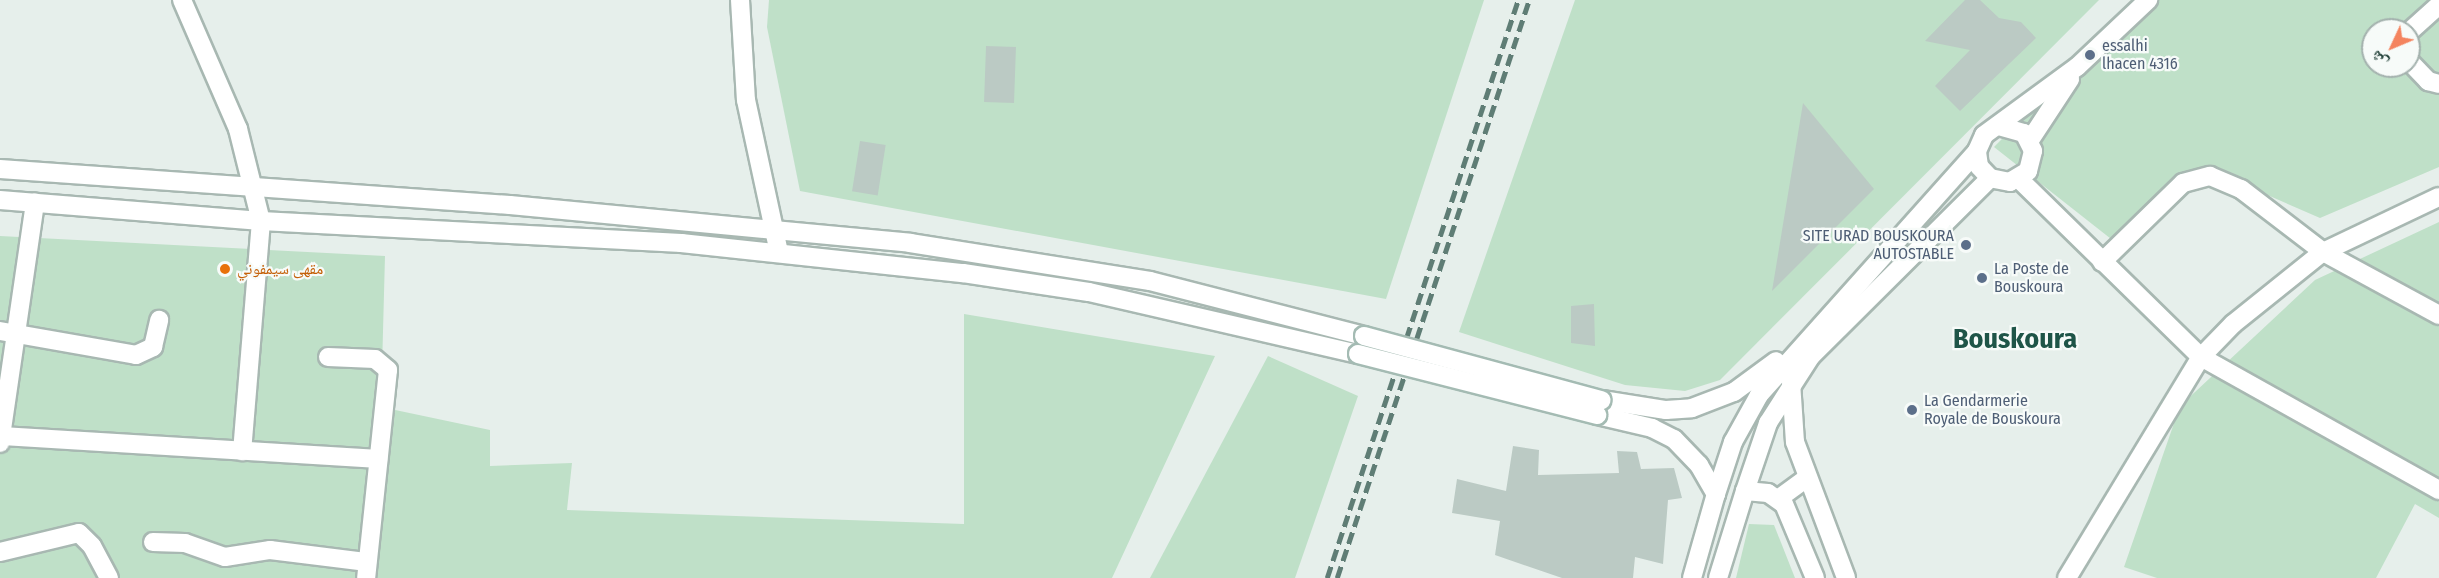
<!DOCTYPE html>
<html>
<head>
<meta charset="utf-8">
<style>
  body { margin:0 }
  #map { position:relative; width:2439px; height:578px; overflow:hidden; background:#e6efeb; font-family:"Fira Sans Condensed","Noto Naskh Arabic",sans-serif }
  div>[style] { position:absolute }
  .green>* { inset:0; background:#bfe0c8 }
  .building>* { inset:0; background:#bbcac4; transform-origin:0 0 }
  .roads { filter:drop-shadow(2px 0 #a8b8b2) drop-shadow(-2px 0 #a8b8b2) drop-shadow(0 2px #a8b8b2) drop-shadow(0 -2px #a8b8b2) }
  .minor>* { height:18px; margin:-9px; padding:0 9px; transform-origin:9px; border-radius:9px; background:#fff }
  .tertiary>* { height:18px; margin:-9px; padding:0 9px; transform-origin:9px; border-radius:9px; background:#fff }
  .secondary>* { height:18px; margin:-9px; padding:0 9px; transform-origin:9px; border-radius:9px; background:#fff }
  .rail>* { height:4.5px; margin-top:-2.25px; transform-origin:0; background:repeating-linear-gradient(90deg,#5f7d75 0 12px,transparent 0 18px) }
  .bridges { filter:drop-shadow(2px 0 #a4bbb3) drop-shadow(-2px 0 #a4bbb3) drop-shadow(0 2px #a4bbb3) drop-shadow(0 -2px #a4bbb3) }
  .secondary-bridge>* { height:18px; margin:-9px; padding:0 9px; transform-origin:9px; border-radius:9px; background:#fff }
  .dots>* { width:16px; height:16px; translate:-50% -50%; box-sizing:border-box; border:3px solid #f7fbf9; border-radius:50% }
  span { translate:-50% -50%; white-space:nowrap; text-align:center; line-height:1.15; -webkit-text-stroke:4.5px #f7fbf9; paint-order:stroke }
  .service-label { font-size:16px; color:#4e5e75 }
  .left { translate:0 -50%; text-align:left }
  .right { translate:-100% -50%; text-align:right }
  .food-label { font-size:16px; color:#c56008 }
  .town-label { font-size:28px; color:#1f5548; font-weight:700 }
  .north { position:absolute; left:2361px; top:18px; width:60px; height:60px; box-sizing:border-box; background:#f7fbf9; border:2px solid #a3b1ad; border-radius:50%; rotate:226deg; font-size:16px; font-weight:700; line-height:24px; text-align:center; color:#24423a }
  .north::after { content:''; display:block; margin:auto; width:21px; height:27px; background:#f4845f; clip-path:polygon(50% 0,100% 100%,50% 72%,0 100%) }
</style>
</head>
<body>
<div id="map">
  <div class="green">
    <div style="clip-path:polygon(769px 0,1484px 0,1386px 299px,800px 191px,767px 27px)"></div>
    <div style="clip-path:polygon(1575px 0,2099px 0,1720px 380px,1685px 391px,1625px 385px,1459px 332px)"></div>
    <div style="clip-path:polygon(evenodd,2139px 0,2439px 0,2439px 167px,2320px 218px,2203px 167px,2120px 246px,1994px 147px,2139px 0,2373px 30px,2409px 30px,2409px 66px,2373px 66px,2373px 30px)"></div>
    <div style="clip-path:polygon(2439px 222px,2439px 518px,2415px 504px,2376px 578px,2157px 578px,2124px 567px,2180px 406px,2315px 280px)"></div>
    <div style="clip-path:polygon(0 236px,385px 256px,381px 407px,490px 430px,490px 466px,572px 463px,567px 510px,964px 524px,964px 314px,1215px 356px,1112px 578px,0 578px)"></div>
    <div style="clip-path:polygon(1268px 356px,1358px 396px,1295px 578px,1150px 578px)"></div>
    <div style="clip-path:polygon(1749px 524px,1774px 525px,1795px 578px,1736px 578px)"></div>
  </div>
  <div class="building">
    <div style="clip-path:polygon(1965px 0,1980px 0,1999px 18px,2021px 22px,2036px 38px,1960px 111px,1935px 86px,1970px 50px,1925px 41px)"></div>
    <div style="left:986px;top:46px;width:30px;height:56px;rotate:2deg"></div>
    <div style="clip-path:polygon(1803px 103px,1874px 189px,1772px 291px)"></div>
    <div style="left:860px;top:141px;width:26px;height:51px;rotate:9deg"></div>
    <div style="clip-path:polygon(1594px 304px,1595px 346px,1571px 343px,1571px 306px)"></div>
    <div style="clip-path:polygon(1513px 446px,1539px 450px,1538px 475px,1619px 473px,1617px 451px,1637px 452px,1641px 469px,1674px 468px,1682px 498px,1668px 500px,1663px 564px,1635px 557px,1633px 578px,1562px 578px,1495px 555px,1500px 521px,1452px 513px,1457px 479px,1506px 491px)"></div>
  </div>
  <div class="roads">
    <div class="minor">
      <div style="left:182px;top:0;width:141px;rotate:66.5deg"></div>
      <div style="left:238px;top:129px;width:95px;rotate:76deg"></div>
      <div style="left:261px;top:221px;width:231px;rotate:94.7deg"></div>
      <div style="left:740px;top:0;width:100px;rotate:86.6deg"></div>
      <div style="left:746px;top:100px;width:156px;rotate:77.8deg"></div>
      <div style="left:2409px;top:32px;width:40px;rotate:-42deg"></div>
      <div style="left:2409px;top:61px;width:28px;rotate:46deg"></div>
      <div style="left:2428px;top:81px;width:11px;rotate:15deg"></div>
      <div style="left:2019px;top:179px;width:255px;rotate:44.4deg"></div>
      <div style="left:2201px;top:357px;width:273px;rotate:29.2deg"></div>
      <div style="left:2102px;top:262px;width:113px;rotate:-44.3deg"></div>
      <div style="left:2183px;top:183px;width:28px;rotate:-15deg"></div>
      <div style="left:2210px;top:176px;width:34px;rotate:23deg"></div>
      <div style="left:2241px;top:189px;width:103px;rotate:37.5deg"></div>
      <div style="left:2323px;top:252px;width:132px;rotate:28.5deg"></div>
      <div style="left:0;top:331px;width:138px;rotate:10deg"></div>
      <div style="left:136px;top:355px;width:19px;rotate:-25deg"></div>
      <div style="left:153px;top:347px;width:28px;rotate:-77deg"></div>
      <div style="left:328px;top:357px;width:47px;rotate:2.4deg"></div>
      <div style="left:375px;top:359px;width:17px;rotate:40deg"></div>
      <div style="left:388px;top:370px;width:209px;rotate:96deg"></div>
      <div style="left:1791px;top:382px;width:60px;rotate:86.2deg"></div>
      <div style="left:1795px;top:442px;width:145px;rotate:69.4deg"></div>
      <div style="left:2px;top:436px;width:377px;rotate:3.5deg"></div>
      <div style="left:0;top:443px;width:243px;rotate:-81.7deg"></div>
      <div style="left:1745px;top:491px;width:23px;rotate:5deg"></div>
      <div style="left:1768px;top:493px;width:19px;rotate:35deg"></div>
      <div style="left:1784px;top:504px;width:80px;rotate:67.3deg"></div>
      <div style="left:1778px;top:499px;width:36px;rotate:-36deg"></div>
      <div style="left:153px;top:542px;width:32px;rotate:2deg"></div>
      <div style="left:185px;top:543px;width:42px;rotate:19.3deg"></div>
      <div style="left:225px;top:557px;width:46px;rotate:-8.8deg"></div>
      <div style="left:270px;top:550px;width:98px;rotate:7.1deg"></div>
      <div style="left:0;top:552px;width:81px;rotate:-13.5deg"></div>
      <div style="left:79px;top:533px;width:18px;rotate:45deg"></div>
      <div style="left:92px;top:546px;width:36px;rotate:62deg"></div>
      <div style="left:2067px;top:578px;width:258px;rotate:-58.8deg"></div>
      <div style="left:2201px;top:357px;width:46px;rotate:-45.9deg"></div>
      <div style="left:2233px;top:324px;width:115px;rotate:-38.7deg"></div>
      <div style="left:2323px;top:252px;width:128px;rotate:-25.4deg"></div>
    </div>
    <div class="tertiary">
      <div style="left:1692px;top:578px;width:87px;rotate:-74.1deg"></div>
      <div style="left:1718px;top:578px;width:91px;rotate:-72.8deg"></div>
    </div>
    <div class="secondary">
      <div style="left:1999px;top:126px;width:26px;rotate:16deg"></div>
      <div style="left:2024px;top:133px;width:20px;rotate:63deg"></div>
      <div style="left:2033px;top:151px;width:21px;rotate:104deg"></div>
      <div style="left:2028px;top:171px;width:21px;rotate:149deg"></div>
      <div style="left:2010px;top:182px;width:20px;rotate:-169deg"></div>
      <div style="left:1990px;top:178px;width:16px;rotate:-133deg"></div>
      <div style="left:1979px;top:166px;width:15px;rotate:-98deg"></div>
      <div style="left:1977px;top:151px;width:17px;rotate:-66deg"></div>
      <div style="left:1984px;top:135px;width:115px;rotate:-36.2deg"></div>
      <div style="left:2077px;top:67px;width:98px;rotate:-43.3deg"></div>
      <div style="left:2030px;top:140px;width:73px;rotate:-56.7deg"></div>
      <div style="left:0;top:169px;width:511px;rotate:4.04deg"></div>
      <div style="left:510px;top:205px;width:402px;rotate:5.4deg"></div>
      <div style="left:910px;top:243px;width:243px;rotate:9deg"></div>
      <div style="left:1150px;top:281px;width:221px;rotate:14.4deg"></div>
      <div style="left:0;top:200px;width:262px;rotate:4.6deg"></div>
      <div style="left:261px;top:221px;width:421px;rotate:3deg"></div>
      <div style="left:681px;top:243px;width:284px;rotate:6.1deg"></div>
      <div style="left:963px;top:273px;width:127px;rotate:8.6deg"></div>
      <div style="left:1089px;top:292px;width:276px;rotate:13deg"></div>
      <div style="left:1602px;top:400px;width:65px;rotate:8.9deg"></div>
      <div style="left:1666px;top:410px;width:26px;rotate:-4deg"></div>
      <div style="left:1692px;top:408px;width:45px;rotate:-20.9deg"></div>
      <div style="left:1734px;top:392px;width:52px;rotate:-36.4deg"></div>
      <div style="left:1597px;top:415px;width:57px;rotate:13.3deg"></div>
      <div style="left:1652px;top:428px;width:25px;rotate:27deg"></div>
      <div style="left:1674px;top:439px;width:36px;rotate:46deg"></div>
      <div style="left:1699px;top:465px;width:34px;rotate:60deg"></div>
      <div style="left:1745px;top:491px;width:72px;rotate:-71.3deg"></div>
      <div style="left:1768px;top:423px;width:80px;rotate:-57.3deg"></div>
      <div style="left:1811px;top:356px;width:252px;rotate:-44.8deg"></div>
      <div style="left:1716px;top:494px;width:55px;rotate:-71.9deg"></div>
      <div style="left:1733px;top:442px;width:54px;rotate:-61deg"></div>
      <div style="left:1759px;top:395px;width:327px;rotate:-48.2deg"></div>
    </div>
  </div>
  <div class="rail">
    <div style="left:1327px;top:578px;width:609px;rotate:-71.71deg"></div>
    <div style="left:1337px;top:578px;width:609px;rotate:-71.62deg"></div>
  </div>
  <div class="bridges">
    <div class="secondary-bridge">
      <div style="left:1364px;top:336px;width:246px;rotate:15.1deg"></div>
      <div style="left:1358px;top:354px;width:247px;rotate:14.3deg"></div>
    </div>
  </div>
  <div class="dots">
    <div style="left:2090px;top:55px;background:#5c6f8a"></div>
    <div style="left:1966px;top:245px;background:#5c6f8a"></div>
    <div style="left:225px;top:269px;background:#e8710a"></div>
    <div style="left:1982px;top:278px;background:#5c6f8a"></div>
    <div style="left:1912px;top:410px;background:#5c6f8a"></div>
  </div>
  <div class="service-label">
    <span class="left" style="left:2102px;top:55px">essalhi<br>lhacen 4316</span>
    <span class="right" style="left:1954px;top:245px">SITE URAD BOUSKOURA<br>AUTOSTABLE</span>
    <span class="left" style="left:1994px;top:278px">La Poste de<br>Bouskoura</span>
    <span class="left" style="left:1924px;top:410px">La Gendarmerie<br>Royale de Bouskoura</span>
  </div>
  <div class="food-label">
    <span class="left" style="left:237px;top:269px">مقهى سيمفوني</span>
  </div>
  <div class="town-label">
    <span style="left:2015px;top:339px">Bouskoura</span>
  </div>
  <div class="north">ش</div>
</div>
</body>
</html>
